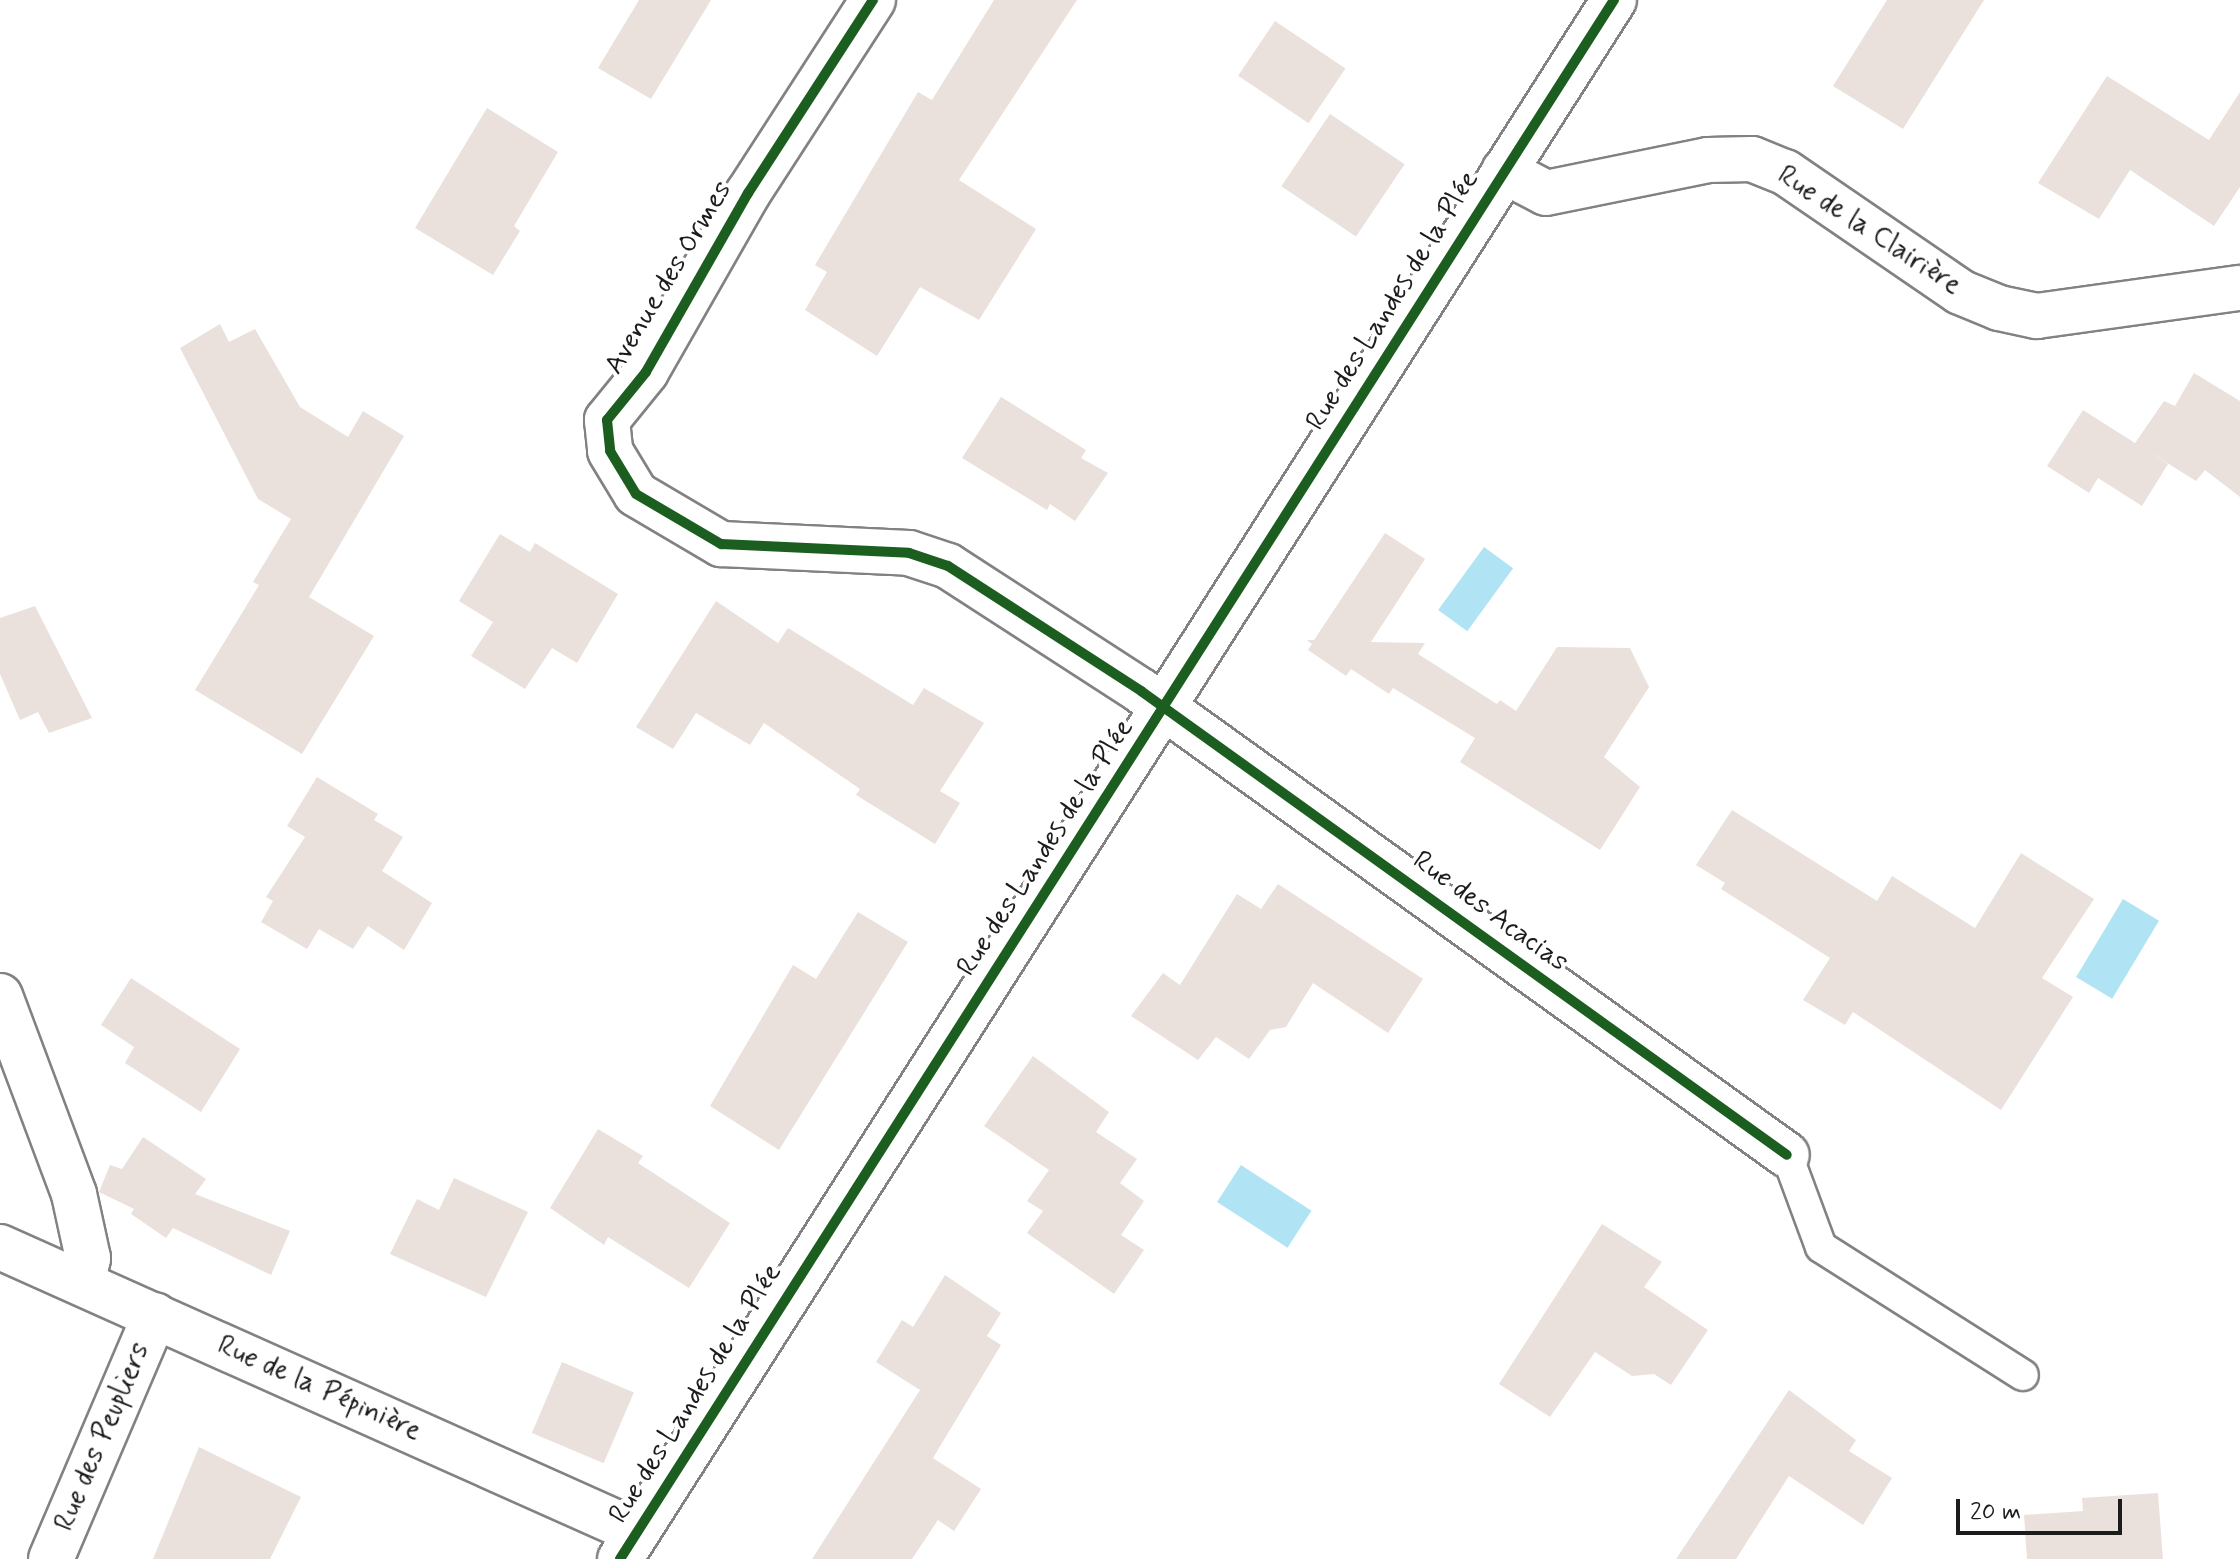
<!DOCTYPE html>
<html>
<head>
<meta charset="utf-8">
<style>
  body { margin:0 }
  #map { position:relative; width:2240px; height:1559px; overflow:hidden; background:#fff; font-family:Mynerve,sans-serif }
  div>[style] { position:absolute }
  .water>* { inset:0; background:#b0e4f4; transform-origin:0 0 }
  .building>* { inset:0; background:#ebe1dc; transform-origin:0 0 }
  .roads { filter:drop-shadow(2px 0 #828282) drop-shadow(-2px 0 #828282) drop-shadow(0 2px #828282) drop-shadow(0 -2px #828282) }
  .lane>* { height:30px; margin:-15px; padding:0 15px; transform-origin:15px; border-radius:15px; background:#fff }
  .street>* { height:44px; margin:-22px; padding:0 22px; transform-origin:22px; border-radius:22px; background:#fff }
  .secondary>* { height:44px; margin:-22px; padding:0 22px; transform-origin:22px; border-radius:22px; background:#fff }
  .cycleway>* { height:10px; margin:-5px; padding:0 5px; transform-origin:5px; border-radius:5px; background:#1b5e20 }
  span { translate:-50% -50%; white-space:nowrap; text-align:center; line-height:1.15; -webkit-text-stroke:8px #fff; paint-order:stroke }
  .street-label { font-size:28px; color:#1c1c1c }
  .scale { position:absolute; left:1956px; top:1499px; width:166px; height:36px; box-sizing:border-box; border:4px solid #1c1c1c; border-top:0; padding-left:10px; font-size:24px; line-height:28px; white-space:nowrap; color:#1c1c1c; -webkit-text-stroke:6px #fff; paint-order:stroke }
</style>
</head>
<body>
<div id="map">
  <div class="water">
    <div style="left:1484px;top:547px;width:36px;height:78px;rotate:36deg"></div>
    <div style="left:2123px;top:899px;width:42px;height:91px;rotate:31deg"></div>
    <div style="left:1241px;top:1165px;width:84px;height:44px;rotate:33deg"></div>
  </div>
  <div class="building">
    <div style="clip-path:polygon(639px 0,711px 0,651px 99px,598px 68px)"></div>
    <div style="clip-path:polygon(994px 0,1077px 0,959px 180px,1036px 229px,979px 320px,920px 287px,877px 356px,805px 310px,827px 272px,815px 265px,918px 92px,932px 100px)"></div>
    <div style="clip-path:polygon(1887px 0,1984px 0,1903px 129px,1833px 86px)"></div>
    <div style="left:1275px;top:21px;width:85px;height:66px;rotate:34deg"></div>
    <div style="clip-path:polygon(2107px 76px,2209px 140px,2240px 92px,2240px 187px,2214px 226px,2130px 170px,2099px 219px,2038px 183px)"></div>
    <div style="clip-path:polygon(487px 108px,558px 152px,514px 226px,520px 231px,493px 275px,415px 228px)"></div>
    <div style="left:1330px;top:114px;width:90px;height:87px;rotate:34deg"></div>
    <div style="clip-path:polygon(220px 324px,229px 342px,255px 329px,300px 407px,348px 437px,363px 411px,404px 436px,309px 597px,374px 636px,302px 754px,195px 690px,259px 585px,253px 582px,291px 519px,258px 499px,180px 348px)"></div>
    <div style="clip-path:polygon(2194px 373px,2240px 401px,2240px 497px,2205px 470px,2196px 481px,2143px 448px,2168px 464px,2142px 506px,2098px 478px,2089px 493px,2047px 466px,2083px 410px,2135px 443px,2164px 401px,2175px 406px)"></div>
    <div style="clip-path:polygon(1001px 397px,1086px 450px,1081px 458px,1108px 473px,1075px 521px,1050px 504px,1047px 510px,962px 458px)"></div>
    <div style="clip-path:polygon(1385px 533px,1425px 559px,1371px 642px,1425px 643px,1418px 654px,1497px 704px,1500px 700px,1516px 711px,1557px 647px,1630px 648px,1649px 687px,1604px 757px,1640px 787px,1600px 850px,1460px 762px,1475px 738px,1393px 688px,1389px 694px,1351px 669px,1346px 676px,1308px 650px,1312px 644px,1307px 640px,1314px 640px)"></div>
    <div style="clip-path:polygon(500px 534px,530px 552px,535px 543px,618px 594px,577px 663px,552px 648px,525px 689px,471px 656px,493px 622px,459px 601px)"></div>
    <div style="clip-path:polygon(716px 601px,778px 643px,788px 628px,913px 705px,924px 688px,984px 723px,940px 791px,960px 803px,935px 844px,856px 795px,860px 789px,764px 723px,750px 745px,696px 713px,673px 749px,636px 727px)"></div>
    <div style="clip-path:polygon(35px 606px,92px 718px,49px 733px,38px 712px,20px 720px,0 674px,0 618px)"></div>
    <div style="clip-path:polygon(317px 777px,378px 814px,374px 820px,403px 837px,382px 871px,432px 903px,404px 950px,368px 926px,353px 949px,319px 929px,307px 949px,261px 922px,273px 901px,266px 897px,305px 837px,287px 826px)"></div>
    <div style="clip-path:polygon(1732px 810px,1877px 901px,1892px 876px,1975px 928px,2021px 853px,2094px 899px,2042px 978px,2073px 997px,2001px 1110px,1853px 1012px,1845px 1025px,1803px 1000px,1830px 958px,1721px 889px,1725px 883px,1696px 865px)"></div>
    <div style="clip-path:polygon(1278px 884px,1423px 979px,1388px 1033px,1313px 983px,1286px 1027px,1270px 1030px,1249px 1059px,1216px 1037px,1198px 1060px,1131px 1016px,1163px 973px,1180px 985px,1237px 894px,1261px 909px)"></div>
    <div style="clip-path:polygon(858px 912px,908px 942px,779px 1150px,710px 1106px,793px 965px,816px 979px)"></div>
    <div style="clip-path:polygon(131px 978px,240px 1049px,201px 1112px,125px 1063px,134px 1047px,101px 1025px)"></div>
    <div style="clip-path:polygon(1033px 1056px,1109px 1112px,1096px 1132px,1137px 1159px,1120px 1183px,1144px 1201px,1121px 1235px,1144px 1250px,1114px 1294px,1027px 1233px,1043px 1211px,1027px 1201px,1049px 1170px,984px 1126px)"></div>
    <div style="clip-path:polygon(598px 1129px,643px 1156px,638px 1163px,730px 1223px,689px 1288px,608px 1237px,604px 1245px,550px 1208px)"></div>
    <div style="clip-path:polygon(143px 1137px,206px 1179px,195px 1194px,290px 1231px,271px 1275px,173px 1228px,166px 1238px,131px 1214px,134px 1209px,99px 1192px,110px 1165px,122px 1169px)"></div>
    <div style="clip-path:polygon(454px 1178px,528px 1212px,486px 1297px,390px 1254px,417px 1199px,439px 1210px)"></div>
    <div style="clip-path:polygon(1602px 1224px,1662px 1262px,1644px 1287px,1708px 1330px,1671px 1385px,1654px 1374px,1632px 1376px,1595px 1352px,1550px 1417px,1499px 1384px)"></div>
    <div style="clip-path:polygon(945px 1275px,1001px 1313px,987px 1336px,1001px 1345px,933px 1458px,981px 1489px,954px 1531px,938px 1520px,912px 1559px,812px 1559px,920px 1390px,876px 1362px,902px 1320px,913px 1327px)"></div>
    <div style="left:562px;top:1362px;width:78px;height:77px;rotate:23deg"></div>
    <div style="clip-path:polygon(1789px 1390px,1856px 1440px,1849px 1451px,1892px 1478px,1863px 1525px,1789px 1476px,1736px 1559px,1676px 1559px)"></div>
    <div style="clip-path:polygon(199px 1447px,301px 1497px,270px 1559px,153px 1559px)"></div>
    <div style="clip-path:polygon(2158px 1493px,2163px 1559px,2027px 1559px,2024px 1515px,2083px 1511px,2082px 1498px)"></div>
  </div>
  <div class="roads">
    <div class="lane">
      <div style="left:1787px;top:1155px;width:98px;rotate:69.7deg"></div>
      <div style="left:1821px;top:1247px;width:239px;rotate:32.4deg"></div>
    </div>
    <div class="street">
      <div style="left:873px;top:0;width:230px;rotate:122.9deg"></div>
      <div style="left:748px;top:193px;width:206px;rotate:119.7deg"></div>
      <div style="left:646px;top:372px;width:62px;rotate:129.1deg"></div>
      <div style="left:607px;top:420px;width:31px;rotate:84deg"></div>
      <div style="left:610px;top:451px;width:50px;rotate:58.8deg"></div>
      <div style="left:636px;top:494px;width:99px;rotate:30.5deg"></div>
      <div style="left:721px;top:544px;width:188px;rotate:2.7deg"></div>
      <div style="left:909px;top:553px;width:41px;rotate:18.4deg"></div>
      <div style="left:948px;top:566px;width:230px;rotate:32.9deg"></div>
      <div style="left:1141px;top:691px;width:795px;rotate:35.69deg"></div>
      <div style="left:1504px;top:171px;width:47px;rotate:27.6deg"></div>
      <div style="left:1546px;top:193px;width:165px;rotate:-11.5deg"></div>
      <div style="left:1708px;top:160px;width:44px;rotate:-1.3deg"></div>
      <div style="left:1752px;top:159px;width:35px;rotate:22deg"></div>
      <div style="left:1785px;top:172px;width:212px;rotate:34.4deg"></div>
      <div style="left:1960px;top:292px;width:42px;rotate:22.3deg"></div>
      <div style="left:1999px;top:308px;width:39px;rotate:12deg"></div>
      <div style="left:2037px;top:316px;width:205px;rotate:-7.9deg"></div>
      <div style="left:0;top:996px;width:211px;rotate:69.5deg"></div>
      <div style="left:74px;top:1194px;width:66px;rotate:77.7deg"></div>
      <div style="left:88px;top:1258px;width:25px;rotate:102deg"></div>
      <div style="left:0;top:1247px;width:698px;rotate:24.1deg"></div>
      <div style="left:51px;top:1559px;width:265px;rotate:-66.9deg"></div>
    </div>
    <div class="secondary">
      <div style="left:620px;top:1559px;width:1849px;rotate:-57.48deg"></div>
    </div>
  </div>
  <div class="cycleway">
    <div style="left:873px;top:0;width:230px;rotate:122.9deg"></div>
    <div style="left:748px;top:193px;width:206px;rotate:119.7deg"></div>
    <div style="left:646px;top:372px;width:62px;rotate:129.1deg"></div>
    <div style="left:607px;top:420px;width:31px;rotate:84deg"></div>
    <div style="left:610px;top:451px;width:50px;rotate:58.8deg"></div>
    <div style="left:636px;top:494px;width:99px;rotate:30.5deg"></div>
    <div style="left:721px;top:544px;width:188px;rotate:2.7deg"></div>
    <div style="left:909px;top:553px;width:41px;rotate:18.4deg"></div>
    <div style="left:948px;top:566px;width:230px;rotate:32.9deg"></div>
    <div style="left:1141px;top:691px;width:795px;rotate:35.69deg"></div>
    <div style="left:620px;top:1559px;width:1849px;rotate:-57.48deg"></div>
  </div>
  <div class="street-label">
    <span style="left:1869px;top:231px;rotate:33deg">Rue de la Clairière</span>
    <span style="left:669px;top:278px;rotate:-59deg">Avenue des Ormes</span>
    <span style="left:1393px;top:301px;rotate:-58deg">Rue des Landes de la Plée</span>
    <span style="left:1046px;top:848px;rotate:-57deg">Rue des Landes de la Plée</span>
    <span style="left:1490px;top:912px;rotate:36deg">Rue des Acacias</span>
    <span style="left:319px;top:1389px;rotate:24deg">Rue de la Pépinière</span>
    <span style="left:696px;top:1394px;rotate:-58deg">Rue des Landes de la Plée</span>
    <span style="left:103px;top:1437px;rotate:-67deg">Rue des Peupliers</span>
  </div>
  <div class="scale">20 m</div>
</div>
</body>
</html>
